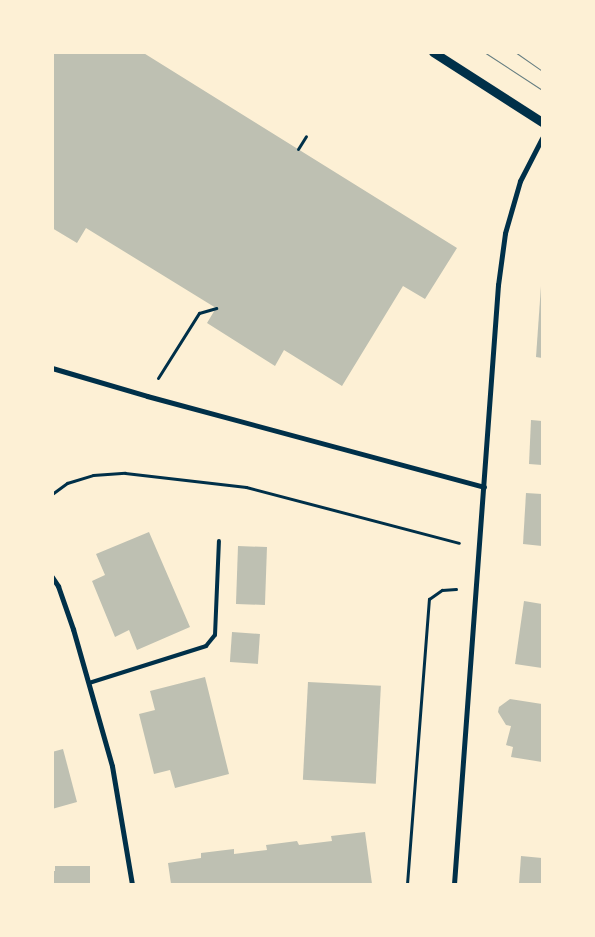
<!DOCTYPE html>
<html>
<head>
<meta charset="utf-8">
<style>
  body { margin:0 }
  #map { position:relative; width:595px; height:937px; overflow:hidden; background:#fdf0d5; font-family:"Nunito Sans",sans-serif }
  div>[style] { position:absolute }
  .building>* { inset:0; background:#bec0b2; transform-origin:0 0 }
  .path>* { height:3px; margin:-1.5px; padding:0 1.5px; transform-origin:1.5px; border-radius:1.5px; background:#003049 }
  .service>* { height:4px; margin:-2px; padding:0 2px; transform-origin:2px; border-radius:2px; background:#003049 }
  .minor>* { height:5px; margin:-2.5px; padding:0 2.5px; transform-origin:2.5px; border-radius:2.5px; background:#003049 }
  .tertiary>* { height:9px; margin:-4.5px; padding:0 4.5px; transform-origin:4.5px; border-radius:4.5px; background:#003049 }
  .tram>* { height:1px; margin:-0.5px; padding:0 0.5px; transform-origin:0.5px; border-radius:0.5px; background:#657d81 }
  span { translate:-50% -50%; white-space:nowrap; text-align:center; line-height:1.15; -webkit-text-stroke:5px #fdf0d5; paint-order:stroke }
  .frame { position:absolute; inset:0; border:54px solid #fdf0d5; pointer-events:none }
</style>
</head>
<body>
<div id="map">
  <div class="building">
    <div style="clip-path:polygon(52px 52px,142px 52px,457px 248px,425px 299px,403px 286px,342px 386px,284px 350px,275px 366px,207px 323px,216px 308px,86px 228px,77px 243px,52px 228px)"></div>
    <div style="clip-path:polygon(541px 286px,542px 286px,542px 358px,536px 357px)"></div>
    <div style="clip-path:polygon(531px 420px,542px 421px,542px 465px,529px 464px)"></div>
    <div style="clip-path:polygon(526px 493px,542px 494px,542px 546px,523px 544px)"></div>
    <div style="clip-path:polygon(149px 532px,190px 627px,137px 650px,129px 630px,115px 637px,92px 581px,105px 575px,96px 554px)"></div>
    <div style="left:238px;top:546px;width:29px;height:58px;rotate:2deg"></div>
    <div style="clip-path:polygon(524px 601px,542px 604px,542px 668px,515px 664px)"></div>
    <div style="left:232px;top:632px;width:28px;height:30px;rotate:4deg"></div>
    <div style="clip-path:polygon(205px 677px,229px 774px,175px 788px,170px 770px,154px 774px,139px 714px,155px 710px,150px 691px)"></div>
    <div style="left:308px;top:682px;width:73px;height:98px;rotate:3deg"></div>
    <div style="clip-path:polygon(510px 699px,542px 704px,542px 762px,511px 757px,513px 747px,506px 745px,511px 726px,506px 725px,498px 712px,499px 707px)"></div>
    <div style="clip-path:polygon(63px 749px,77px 802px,52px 809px,52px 752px)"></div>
    <div style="clip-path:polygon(365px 832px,372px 884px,171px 884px,168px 863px,201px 858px,201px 853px,234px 849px,234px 854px,267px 850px,266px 845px,297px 841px,299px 845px,332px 841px,331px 836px)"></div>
    <div style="clip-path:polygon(521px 856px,542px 858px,542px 884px,519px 884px)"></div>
    <div style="clip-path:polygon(55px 866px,90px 866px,90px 884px,52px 884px,52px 871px,55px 871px)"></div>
  </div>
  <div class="path">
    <div style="left:298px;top:149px;width:15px;rotate:-58deg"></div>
    <div style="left:158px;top:378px;width:77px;rotate:-57.8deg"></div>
    <div style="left:199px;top:313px;width:18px;rotate:-16deg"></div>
    <div style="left:52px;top:494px;width:19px;rotate:-36deg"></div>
    <div style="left:67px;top:483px;width:27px;rotate:-17deg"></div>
    <div style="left:93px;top:475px;width:32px;rotate:-4deg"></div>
    <div style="left:125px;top:473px;width:122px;rotate:6.6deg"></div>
    <div style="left:246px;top:487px;width:220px;rotate:14.7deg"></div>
    <div style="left:407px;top:884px;width:286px;rotate:-85.6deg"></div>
    <div style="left:429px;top:599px;width:16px;rotate:-35deg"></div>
    <div style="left:442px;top:590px;width:14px;rotate:-4deg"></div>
  </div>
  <div class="service">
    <div style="left:89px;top:683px;width:123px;rotate:-17.5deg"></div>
    <div style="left:206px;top:646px;width:14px;rotate:-51deg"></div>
    <div style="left:215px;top:635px;width:94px;rotate:-87.6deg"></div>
  </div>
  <div class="minor">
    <div style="left:52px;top:368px;width:99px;rotate:16.4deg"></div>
    <div style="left:147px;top:396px;width:349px;rotate:15.1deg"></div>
    <div style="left:52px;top:577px;width:11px;rotate:56deg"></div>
    <div style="left:58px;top:586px;width:46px;rotate:70.8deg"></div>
    <div style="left:73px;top:629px;width:142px;rotate:74.1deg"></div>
    <div style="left:112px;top:766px;width:120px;rotate:80.4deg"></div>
    <div style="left:454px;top:884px;width:601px;rotate:-85.8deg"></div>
    <div style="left:498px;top:285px;width:52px;rotate:-82.3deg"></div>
    <div style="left:505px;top:233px;width:54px;rotate:-73.9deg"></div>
    <div style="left:520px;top:181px;width:48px;rotate:-62.9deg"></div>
  </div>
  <div class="tertiary">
    <div style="left:433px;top:52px;width:130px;rotate:32.7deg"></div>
  </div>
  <div class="tram">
    <div style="left:484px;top:52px;width:69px;rotate:33.2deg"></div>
    <div style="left:515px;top:52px;width:33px;rotate:35deg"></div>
  </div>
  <div class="frame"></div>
</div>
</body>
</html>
